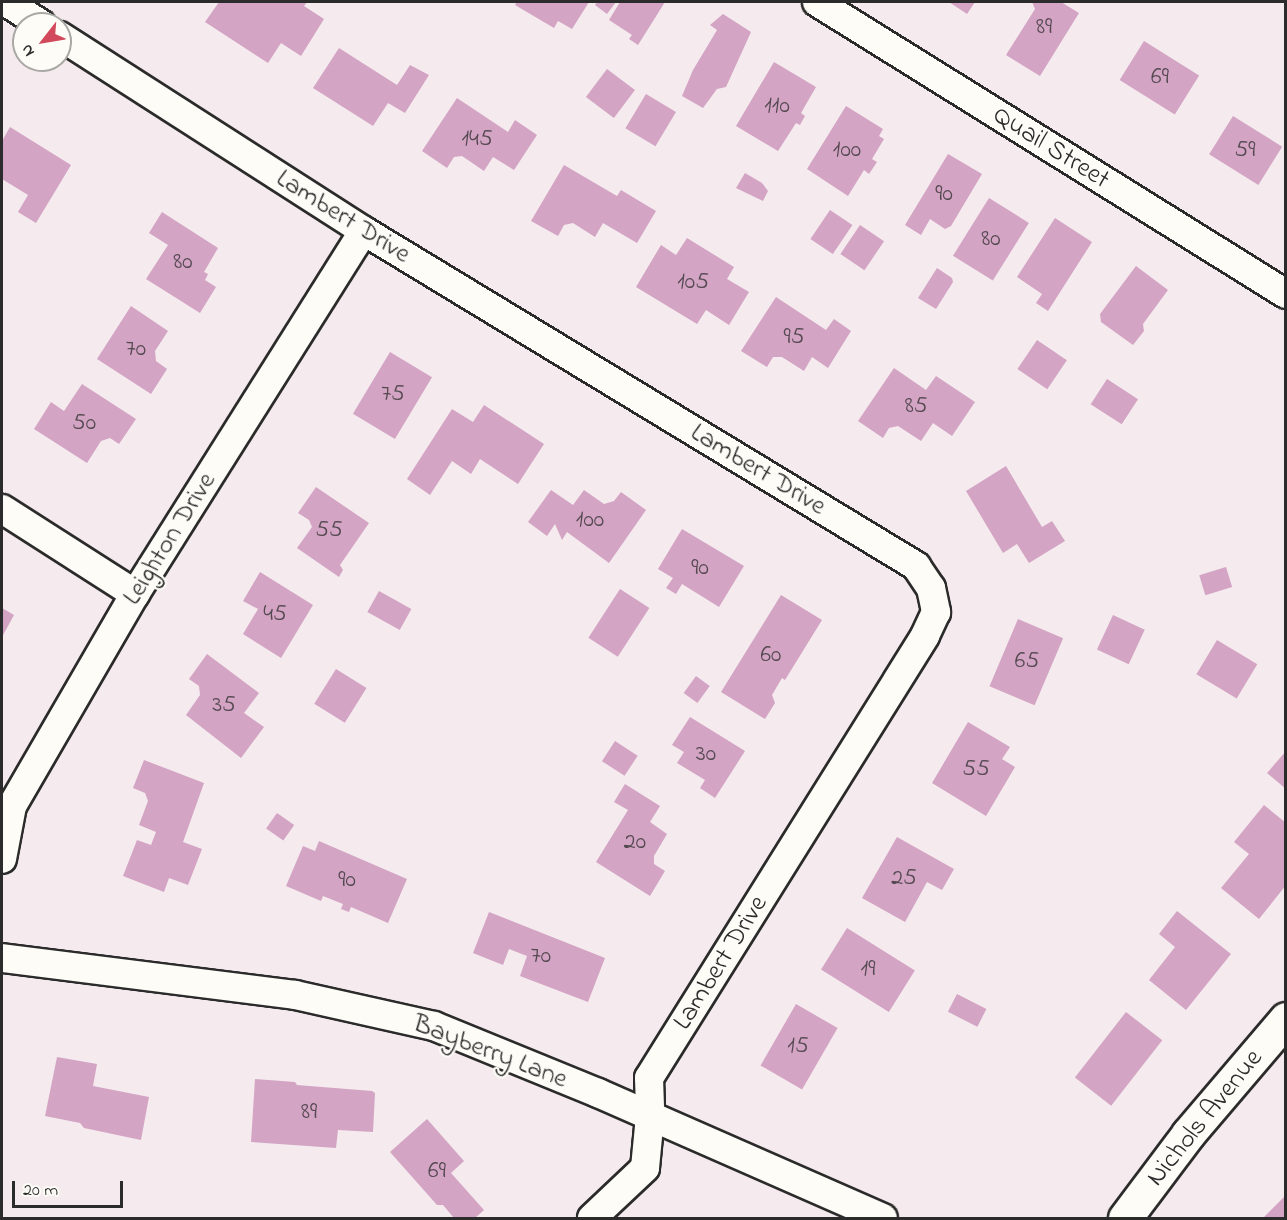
<!DOCTYPE html>
<html>
<head>
<meta charset="utf-8">
<style>
  body { margin:0 }
  #map { position:relative; width:1287px; height:1220px; overflow:hidden; background:#f5eaed; font-family:"Indie Flower",sans-serif }
  div>[style] { position:absolute }
  .building>* { inset:0; background:#d3a4c4; transform-origin:0 0 }
  .roads { filter:drop-shadow(2px 0 #2b2b2b) drop-shadow(-2px 0 #2b2b2b) drop-shadow(0 2px #2b2b2b) drop-shadow(0 -2px #2b2b2b) }
  .street>* { height:28px; margin:-14px; padding:0 14px; transform-origin:14px; border-radius:14px; background:#fdfcf7 }
  .secondary>* { height:33px; margin:-16.5px; padding:0 16.5px; transform-origin:16.5px; border-radius:16.5px; background:#fdfcf7 }
  span { translate:-50% -50%; white-space:nowrap; text-align:center; line-height:1.15; -webkit-text-stroke:4.5px #fdfcf7; paint-order:stroke }
  .number-label { font-size:24px; color:#554951 }
  .number-label span { -webkit-text-stroke-width:0 }
  .street-label { font-size:27px; color:#2b2b2b }
  .frame { position:absolute; inset:0; border:3px solid #2b2b2b; pointer-events:none }
  .north { position:absolute; left:12px; top:12px; width:60px; height:60px; box-sizing:border-box; background:#fdfcf7; border:2px solid #a9a8a5; border-radius:50%; rotate:239deg; font-size:16px; font-weight:700; line-height:24px; text-align:center; color:#2b2b2b }
  .north::after { content:''; display:block; margin:auto; width:21px; height:27px; background:#d1495b; clip-path:polygon(50% 0,100% 100%,50% 72%,0 100%) }
  .scale { position:absolute; left:12px; top:1181px; width:111px; height:27px; box-sizing:border-box; border:3px solid #2b2b2b; border-top:0; padding-left:8px; font-size:18px; line-height:21px; white-space:nowrap; color:#2b2b2b; -webkit-text-stroke:4px #fdfcf7; paint-order:stroke }
</style>
</head>
<body>
<div id="map">
  <div class="building">
    <div style="clip-path:polygon(219px 2px,307px 2px,304px 6px,324px 19px,301px 56px,281px 43px,268px 63px,205px 22px)"></div>
    <div style="clip-path:polygon(517px 2px,589px 2px,572px 29px,558px 21px,554px 28px,515px 5px)"></div>
    <div style="clip-path:polygon(597px 2px,616px 2px,607px 14px,595px 5px)"></div>
    <div style="clip-path:polygon(620px 2px,665px 2px,638px 45px,629px 39px,632px 35px,609px 20px)"></div>
    <div style="clip-path:polygon(949px 2px,975px 2px,967px 14px)"></div>
    <div style="clip-path:polygon(1032px 2px,1061px 2px,1079px 13px,1040px 76px,1006px 55px,1035px 9px)"></div>
    <div style="clip-path:polygon(723px 14px,751px 32px,726px 87px,717px 89px,703px 108px,682px 96px,693px 70px,717px 30px,710px 25px)"></div>
    <div style="left:1144px;top:41px;width:65px;height:46px;rotate:32deg"></div>
    <div style="clip-path:polygon(339px 48px,397px 85px,410px 65px,429px 75px,405px 113px,388px 103px,373px 126px,313px 88px)"></div>
    <div style="clip-path:polygon(774px 62px,816px 87px,801px 113px,805px 116px,800px 125px,796px 123px,778px 151px,736px 126px)"></div>
    <div style="left:607px;top:69px;width:35px;height:35px;rotate:37deg"></div>
    <div style="left:646px;top:94px;width:35px;height:40px;rotate:31deg"></div>
    <div style="clip-path:polygon(457px 98px,508px 132px,515px 120px,537px 135px,514px 170px,493px 157px,484px 171px,462px 156px,454px 157px,447px 168px,422px 151px)"></div>
    <div style="clip-path:polygon(846px 106px,883px 129px,879px 136px,884px 139px,872px 159px,877px 162px,869px 174px,864px 170px,848px 196px,807px 169px)"></div>
    <div style="left:1233px;top:116px;width:58px;height:45px;rotate:32deg"></div>
    <div style="clip-path:polygon(10px 127px,71px 165px,36px 223px,18px 212px,28px 195px,2px 179px,2px 141px)"></div>
    <div style="clip-path:polygon(948px 154px,982px 174px,951px 226px,945px 229px,930px 219px,921px 235px,905px 225px)"></div>
    <div style="clip-path:polygon(564px 165px,617px 196px,621px 190px,656px 211px,637px 243px,603px 223px,595px 237px,573px 223px,564px 225px,558px 236px,531px 221px)"></div>
    <div style="clip-path:polygon(745px 173px,762px 183px,768px 191px,763px 201px,736px 188px)"></div>
    <div style="left:989px;top:198px;width:47px;height:68px;rotate:32deg"></div>
    <div style="left:830px;top:210px;width:27px;height:35px;rotate:34deg"></div>
    <div style="clip-path:polygon(162px 212px,218px 248px,204px 272px,208px 274px,205px 280px,216px 287px,200px 313px,146px 279px,168px 245px,149px 233px)"></div>
    <div style="clip-path:polygon(1055px 218px,1092px 242px,1048px 311px,1036px 303px,1042px 294px,1017px 277px)"></div>
    <div style="left:860px;top:225px;width:29px;height:35px;rotate:34deg"></div>
    <div style="clip-path:polygon(687px 238px,734px 267px,727px 279px,749px 292px,729px 325px,706px 310px,697px 324px,636px 287px,661px 245px,676px 255px)"></div>
    <div style="clip-path:polygon(1136px 266px,1168px 290px,1143px 324px,1144px 331px,1133px 345px,1101px 322px,1100px 314px)"></div>
    <div style="clip-path:polygon(937px 268px,952px 278px,953px 282px,936px 309px,918px 298px)"></div>
    <div style="clip-path:polygon(776px 297px,826px 330px,834px 319px,851px 331px,828px 368px,812px 357px,804px 371px,782px 357px,773px 357px,767px 367px,741px 351px)"></div>
    <div style="clip-path:polygon(131px 306px,168px 331px,155px 351px,156px 361px,167px 369px,151px 394px,97px 359px)"></div>
    <div style="left:1037px;top:340px;width:36px;height:35px;rotate:34deg"></div>
    <div style="left:390px;top:352px;width:49px;height:72px;rotate:31deg"></div>
    <div style="clip-path:polygon(894px 368px,926px 390px,936px 376px,975px 402px,952px 436px,933px 423px,921px 441px,898px 426px,889px 428px,883px 438px,858px 421px)"></div>
    <div style="left:1107px;top:379px;width:37px;height:30px;rotate:33deg"></div>
    <div style="clip-path:polygon(82px 384px,136px 419px,119px 444px,110px 438px,101px 441px,87px 463px,34px 429px,51px 402px,64px 411px)"></div>
    <div style="clip-path:polygon(484px 405px,544px 444px,518px 484px,480px 459px,471px 474px,452px 461px,430px 495px,407px 479px,452px 409px,473px 422px)"></div>
    <div style="clip-path:polygon(1006px 466px,1042px 527px,1052px 521px,1065px 541px,1029px 563px,1017px 544px,1003px 553px,966px 491px)"></div>
    <div style="clip-path:polygon(316px 487px,369px 523px,340px 565px,343px 570px,339px 577px,297px 548px,312px 527px,309px 520px,298px 513px)"></div>
    <div style="clip-path:polygon(551px 490px,573px 505px,584px 490px,604px 504px,614px 501px,621px 492px,646px 510px,609px 563px,567px 532px,562px 540px,555px 524px,547px 536px,528px 522px)"></div>
    <div style="clip-path:polygon(682px 529px,744px 566px,719px 607px,682px 584px,676px 594px,666px 588px,673px 578px,658px 569px)"></div>
    <div style="left:1226px;top:567px;width:21px;height:28px;rotate:73deg"></div>
    <div style="clip-path:polygon(260px 572px,313px 605px,281px 658px,243px 634px,258px 609px,243px 601px)"></div>
    <div style="left:620px;top:589px;width:35px;height:58px;rotate:33deg"></div>
    <div style="left:379px;top:591px;width:37px;height:24px;rotate:29deg"></div>
    <div style="clip-path:polygon(781px 595px,822px 620px,785px 680px,782px 678px,772px 695px,775px 703px,765px 719px,721px 692px)"></div>
    <div style="clip-path:polygon(2px 608px,14px 615px,2px 637px)"></div>
    <div style="left:1113px;top:615px;width:35px;height:38px;rotate:25deg"></div>
    <div style="left:1018px;top:619px;width:49px;height:73px;rotate:23deg"></div>
    <div style="left:1217px;top:640px;width:47px;height:40px;rotate:31deg"></div>
    <div style="clip-path:polygon(207px 654px,259px 693px,244px 713px,264px 727px,241px 758px,186px 715px,200px 695px,199px 686px,189px 679px)"></div>
    <div style="left:336px;top:669px;width:36px;height:41px;rotate:32deg"></div>
    <div style="left:696px;top:676px;width:17px;height:21px;rotate:36deg"></div>
    <div style="clip-path:polygon(690px 717px,745px 751px,715px 798px,700px 788px,705px 780px,677px 763px,684px 752px,672px 745px)"></div>
    <div style="clip-path:polygon(968px 722px,1010px 747px,1002px 759px,1015px 767px,986px 816px,932px 783px)"></div>
    <div style="left:615px;top:741px;width:27px;height:24px;rotate:33deg"></div>
    <div style="clip-path:polygon(1286px 751px,1286px 789px,1267px 773px)"></div>
    <div style="clip-path:polygon(144px 760px,204px 783px,183px 842px,202px 849px,188px 885px,169px 878px,164px 892px,123px 876px,137px 840px,151px 845px,156px 832px,139px 825px,148px 801px,145px 793px,133px 788px)"></div>
    <div style="clip-path:polygon(625px 784px,660px 806px,650px 822px,667px 834px,654px 856px,654px 864px,665px 871px,650px 896px,596px 862px,628px 810px,614px 802px)"></div>
    <div style="clip-path:polygon(1264px 805px,1286px 823px,1286px 885px,1259px 919px,1221px 888px,1249px 854px,1234px 842px)"></div>
    <div style="left:277px;top:813px;width:21px;height:19px;rotate:35deg"></div>
    <div style="clip-path:polygon(897px 837px,954px 869px,942px 890px,927px 882px,905px 922px,862px 898px)"></div>
    <div style="clip-path:polygon(319px 841px,407px 879px,388px 923px,351px 907px,349px 912px,341px 909px,343px 904px,323px 896px,321px 901px,286px 886px,303px 846px,315px 851px)"></div>
    <div style="clip-path:polygon(1177px 911px,1231px 954px,1186px 1010px,1149px 980px,1175px 947px,1159px 934px)"></div>
    <div style="clip-path:polygon(489px 912px,605px 958px,588px 1002px,520px 976px,527px 956px,509px 949px,503px 965px,473px 953px)"></div>
    <div style="left:847px;top:928px;width:80px;height:49px;rotate:32deg"></div>
    <div style="left:957px;top:994px;width:33px;height:20px;rotate:27deg"></div>
    <div style="left:796px;top:1004px;width:48px;height:71px;rotate:30deg"></div>
    <div style="left:1126px;top:1012px;width:46px;height:83px;rotate:38deg"></div>
    <div style="clip-path:polygon(57px 1057px,97px 1064px,93px 1086px,149px 1097px,141px 1140px,84px 1128px,80px 1123px,45px 1116px)"></div>
    <div style="clip-path:polygon(255px 1079px,295px 1082px,297px 1085px,372px 1091px,375px 1093px,373px 1132px,338px 1130px,336px 1148px,251px 1142px)"></div>
    <div style="clip-path:polygon(427px 1119px,464px 1161px,451px 1173px,484px 1210px,475px 1218px,454px 1218px,443px 1205px,437px 1205px,390px 1152px)"></div>
    <div style="clip-path:polygon(1286px 1195px,1286px 1218px,1263px 1218px)"></div>
  </div>
  <div class="roads">
    <div class="street">
      <div style="left:6px;top:2px;width:41px;rotate:32.2deg"></div>
      <div style="left:817px;top:2px;width:552px;rotate:31.91deg"></div>
      <div style="left:60px;top:36px;width:361px;rotate:32.7deg"></div>
      <div style="left:364px;top:231px;width:646px;rotate:31.25deg"></div>
      <div style="left:916px;top:566px;width:27px;rotate:56deg"></div>
      <div style="left:931px;top:588px;width:25px;rotate:78deg"></div>
      <div style="left:936px;top:612px;width:26px;rotate:115deg"></div>
      <div style="left:925px;top:636px;width:521px;rotate:121.98deg"></div>
      <div style="left:649px;top:1078px;width:38px;rotate:88deg"></div>
      <div style="left:650px;top:1116px;width:52px;rotate:95.5deg"></div>
      <div style="left:645px;top:1168px;width:73px;rotate:136.7deg"></div>
      <div style="left:2px;top:509px;width:158px;rotate:32.6deg"></div>
      <div style="left:2px;top:859px;width:54px;rotate:-79.3deg"></div>
      <div style="left:12px;top:806px;width:245px;rotate:-59.9deg"></div>
      <div style="left:135px;top:594px;width:429px;rotate:-57.8deg"></div>
      <div style="left:2px;top:958px;width:295px;rotate:7.2deg"></div>
      <div style="left:295px;top:995px;width:142px;rotate:12.6deg"></div>
      <div style="left:434px;top:1026px;width:177px;rotate:22.2deg"></div>
      <div style="left:598px;top:1093px;width:311px;rotate:23.7deg"></div>
    </div>
    <div class="secondary">
      <div style="left:1125px;top:1218px;width:105px;rotate:-53.1deg"></div>
      <div style="left:1188px;top:1134px;width:151px;rotate:-49.6deg"></div>
    </div>
  </div>
  <div class="number-label">
    <span style="left:1044px;top:28px">89</span>
    <span style="left:1160px;top:78px">69</span>
    <span style="left:777px;top:107px">110</span>
    <span style="left:477px;top:140px">145</span>
    <span style="left:847px;top:151px">100</span>
    <span style="left:1245px;top:151px">59</span>
    <span style="left:944px;top:195px">90</span>
    <span style="left:991px;top:240px">80</span>
    <span style="left:183px;top:263px">80</span>
    <span style="left:693px;top:283px">105</span>
    <span style="left:794px;top:338px">95</span>
    <span style="left:136px;top:350px">70</span>
    <span style="left:393px;top:395px">75</span>
    <span style="left:916px;top:407px">85</span>
    <span style="left:84px;top:424px">50</span>
    <span style="left:590px;top:521px">100</span>
    <span style="left:329px;top:531px">55</span>
    <span style="left:700px;top:569px">90</span>
    <span style="left:275px;top:615px">45</span>
    <span style="left:771px;top:656px">60</span>
    <span style="left:1027px;top:662px">65</span>
    <span style="left:224px;top:706px">35</span>
    <span style="left:706px;top:755px">30</span>
    <span style="left:976px;top:770px">55</span>
    <span style="left:635px;top:843px">20</span>
    <span style="left:904px;top:879px">25</span>
    <span style="left:347px;top:881px">90</span>
    <span style="left:541px;top:957px">70</span>
    <span style="left:868px;top:970px">19</span>
    <span style="left:798px;top:1047px">15</span>
    <span style="left:309px;top:1113px">89</span>
    <span style="left:437px;top:1172px">69</span>
  </div>
  <div class="street-label">
    <span style="left:1051px;top:148px;rotate:32deg">Quail Street</span>
    <span style="left:343px;top:217px;rotate:32deg">Lambert Drive</span>
    <span style="left:758px;top:470px;rotate:31deg">Lambert Drive</span>
    <span style="left:170px;top:539px;rotate:-58deg">Leighton Drive</span>
    <span style="left:721px;top:963px;rotate:-58deg">Lambert Drive</span>
    <span style="left:490px;top:1052px;rotate:21deg">Bayberry Lane</span>
    <span style="left:1205px;top:1118px;rotate:-51deg">Nichols Avenue</span>
  </div>
  <div class="frame"></div>
  <div class="north">N</div>
  <div class="scale">20 m</div>
</div>
</body>
</html>
